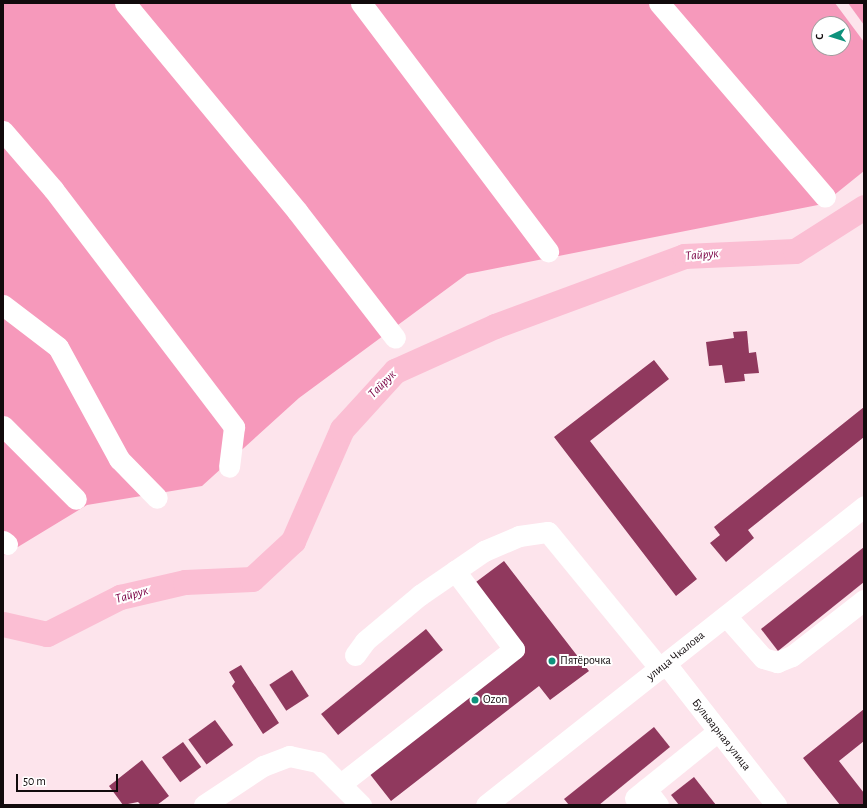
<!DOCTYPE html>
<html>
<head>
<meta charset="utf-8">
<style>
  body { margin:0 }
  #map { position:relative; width:867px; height:808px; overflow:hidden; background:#fde4ec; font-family:"Alegreya Sans",sans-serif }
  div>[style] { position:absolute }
  .green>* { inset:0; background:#f699bb }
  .river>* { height:25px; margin:-12.5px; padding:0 12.5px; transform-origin:12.5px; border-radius:12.5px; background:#fbbed3 }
  .building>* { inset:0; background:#90395e; transform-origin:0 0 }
  .minor>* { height:21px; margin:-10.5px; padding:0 10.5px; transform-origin:10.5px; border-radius:10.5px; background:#fff }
  .dots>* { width:11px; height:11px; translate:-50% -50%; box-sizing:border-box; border:2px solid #fff; border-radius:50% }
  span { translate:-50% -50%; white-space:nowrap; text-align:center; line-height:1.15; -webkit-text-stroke:4px #fff; paint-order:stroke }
  .street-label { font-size:12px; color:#110a0c }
  .poi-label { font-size:12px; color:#110a0c }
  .left { translate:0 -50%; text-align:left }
  .water-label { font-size:13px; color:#7a0144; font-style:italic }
  .frame { position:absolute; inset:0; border:4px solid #110a0c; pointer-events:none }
  .north { position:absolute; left:811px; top:16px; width:40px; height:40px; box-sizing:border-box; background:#fff; border:1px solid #a09d9e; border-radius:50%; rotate:266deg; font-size:11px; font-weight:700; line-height:16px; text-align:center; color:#110a0c }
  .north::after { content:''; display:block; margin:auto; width:14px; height:18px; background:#0e927c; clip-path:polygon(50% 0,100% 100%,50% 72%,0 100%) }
  .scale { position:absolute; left:16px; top:774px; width:102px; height:18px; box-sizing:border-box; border:2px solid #110a0c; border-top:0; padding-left:5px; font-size:12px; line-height:14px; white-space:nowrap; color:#110a0c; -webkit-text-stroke:3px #fff; paint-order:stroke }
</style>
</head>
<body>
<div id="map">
  <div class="green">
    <div style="clip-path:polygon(evenodd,3px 3px,835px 3px,864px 42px,864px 171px,823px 204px,467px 274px,299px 398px,202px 486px,87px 505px,3px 556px,3px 3px,819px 24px,843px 24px,843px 48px,819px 48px,819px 24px)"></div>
    <div style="clip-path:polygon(848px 3px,864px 3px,864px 25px)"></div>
  </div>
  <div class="river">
    <div style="left:3px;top:624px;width:45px;rotate:12.8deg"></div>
    <div style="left:47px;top:634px;width:82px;rotate:-26.9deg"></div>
    <div style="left:120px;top:597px;width:67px;rotate:-13deg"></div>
    <div style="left:185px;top:582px;width:67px;rotate:-2.6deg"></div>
    <div style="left:252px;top:579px;width:56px;rotate:-42.8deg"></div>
    <div style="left:293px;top:541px;width:122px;rotate:-66.4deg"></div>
    <div style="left:342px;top:429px;width:79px;rotate:-47.6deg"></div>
    <div style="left:395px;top:371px;width:110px;rotate:-24.2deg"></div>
    <div style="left:495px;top:326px;width:202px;rotate:-20.3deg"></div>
    <div style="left:684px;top:256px;width:111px;rotate:-2.6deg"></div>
    <div style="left:795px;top:251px;width:82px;rotate:-32.5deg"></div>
  </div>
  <div class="building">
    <div style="clip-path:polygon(747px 331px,749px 353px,756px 352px,759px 373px,744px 374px,745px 381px,725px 383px,722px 365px,709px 366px,706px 342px,734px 338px,733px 332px)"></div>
    <div style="clip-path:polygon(654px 360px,669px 379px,590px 441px,697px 579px,676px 596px,554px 437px)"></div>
    <div style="clip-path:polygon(864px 407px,864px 437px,748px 530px,754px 538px,726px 562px,710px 543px,720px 535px,714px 527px)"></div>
    <div style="clip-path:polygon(864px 547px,864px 582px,778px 651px,761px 629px)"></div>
    <div style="clip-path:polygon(504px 561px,589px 671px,550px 700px,539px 686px,391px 801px,369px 773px,525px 653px,472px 585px)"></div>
    <div style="left:426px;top:629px;width:27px;height:135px;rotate:51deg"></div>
    <div style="clip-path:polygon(241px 665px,279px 723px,263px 734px,232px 686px,235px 682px,229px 672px)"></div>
    <div style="left:292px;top:670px;width:31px;height:27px;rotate:57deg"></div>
    <div style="clip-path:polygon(864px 709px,864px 741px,839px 761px,864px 793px,864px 805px,840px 805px,803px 758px)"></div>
    <div style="left:215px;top:720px;width:31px;height:33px;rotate:54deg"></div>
    <div style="clip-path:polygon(654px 727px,670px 747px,599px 805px,569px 805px,564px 799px)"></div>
    <div style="left:183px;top:742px;width:31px;height:26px;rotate:54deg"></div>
    <div style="clip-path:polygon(142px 760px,169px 796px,157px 805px,141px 805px,138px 802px,123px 805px,109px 786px)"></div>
    <div style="clip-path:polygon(694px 777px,716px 805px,679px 805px,671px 795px)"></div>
  </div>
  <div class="minor">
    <div style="left:125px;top:3px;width:270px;rotate:50.4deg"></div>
    <div style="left:297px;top:211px;width:160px;rotate:52.3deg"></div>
    <div style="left:361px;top:3px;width:311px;rotate:53deg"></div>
    <div style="left:659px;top:3px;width:255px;rotate:49.4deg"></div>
    <div style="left:3px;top:131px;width:77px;rotate:49.2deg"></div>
    <div style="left:53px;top:189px;width:299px;rotate:52.7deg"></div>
    <div style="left:234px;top:427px;width:40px;rotate:97.1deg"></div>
    <div style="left:3px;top:305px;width:69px;rotate:37.4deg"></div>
    <div style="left:58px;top:347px;width:128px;rotate:61.4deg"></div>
    <div style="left:119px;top:459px;width:54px;rotate:45.7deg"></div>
    <div style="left:3px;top:426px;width:103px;rotate:45deg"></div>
    <div style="left:3px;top:541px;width:5px;rotate:37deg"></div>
    <div style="left:726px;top:616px;width:56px;rotate:48.6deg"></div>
    <div style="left:763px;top:658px;width:15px;rotate:16deg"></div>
    <div style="left:777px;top:662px;width:16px;rotate:-22deg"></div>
    <div style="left:792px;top:656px;width:91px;rotate:-37.9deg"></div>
    <div style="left:355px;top:655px;width:17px;rotate:-54deg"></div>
    <div style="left:365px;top:641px;width:72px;rotate:-39.9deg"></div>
    <div style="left:420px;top:595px;width:78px;rotate:-34.5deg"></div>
    <div style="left:484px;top:551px;width:38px;rotate:-23deg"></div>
    <div style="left:519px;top:536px;width:29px;rotate:-8deg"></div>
    <div style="left:548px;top:532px;width:177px;rotate:50.7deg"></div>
    <div style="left:666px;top:664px;width:179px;rotate:52deg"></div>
    <div style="left:342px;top:783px;width:218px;rotate:-37.9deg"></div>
    <div style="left:514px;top:649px;width:98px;rotate:-127.1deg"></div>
    <div style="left:646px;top:789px;width:20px;rotate:53deg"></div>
    <div style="left:635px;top:798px;width:107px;rotate:-38.9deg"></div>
    <div style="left:204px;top:805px;width:71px;rotate:-33.5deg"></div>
    <div style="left:263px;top:766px;width:28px;rotate:-21deg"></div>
    <div style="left:289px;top:756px;width:30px;rotate:12deg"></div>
    <div style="left:318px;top:762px;width:61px;rotate:45deg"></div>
    <div style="left:486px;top:805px;width:482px;rotate:-38.3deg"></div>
  </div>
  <div class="dots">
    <div style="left:552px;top:661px;background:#0e927c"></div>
    <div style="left:475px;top:700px;background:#0e927c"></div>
  </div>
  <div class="street-label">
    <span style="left:676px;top:656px;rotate:-39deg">улица Чкалова</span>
    <span style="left:721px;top:735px;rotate:52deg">Бульварная улица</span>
  </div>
  <div class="poi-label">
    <span class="left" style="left:560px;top:661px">Пятёрочка</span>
    <span class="left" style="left:483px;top:700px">Ozon</span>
  </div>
  <div class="water-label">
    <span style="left:702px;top:256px;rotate:-5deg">Тайрук</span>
    <span style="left:383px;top:385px;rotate:-45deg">Тайрук</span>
    <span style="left:132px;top:596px;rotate:-16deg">Тайрук</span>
  </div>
  <div class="frame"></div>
  <div class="north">С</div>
  <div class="scale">50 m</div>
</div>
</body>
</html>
